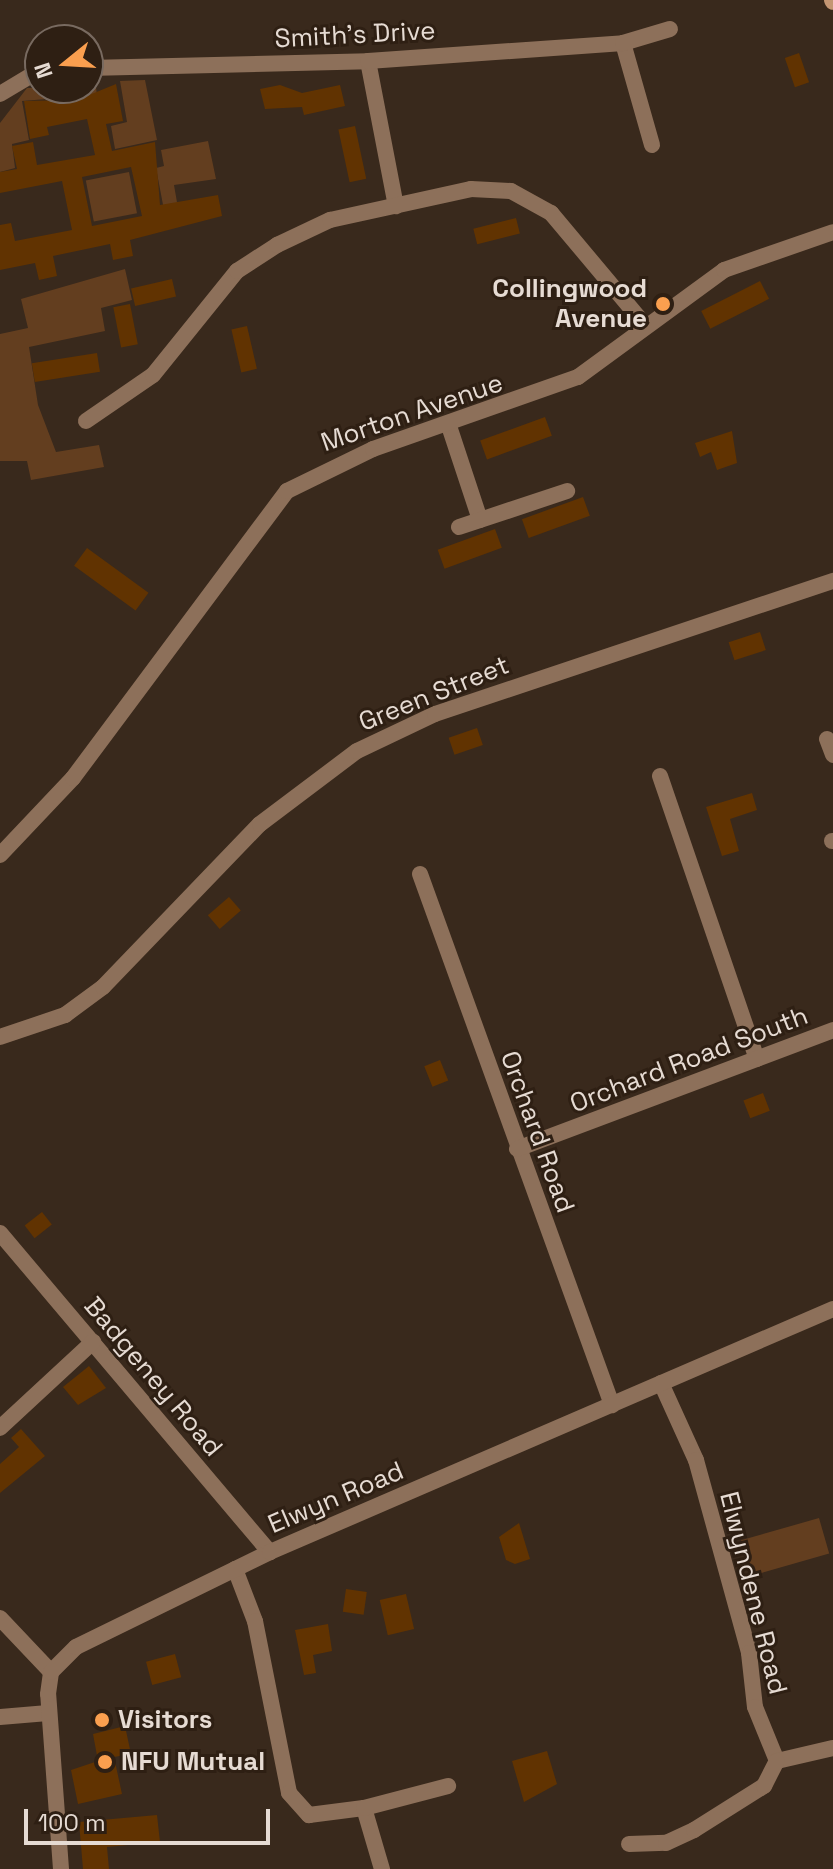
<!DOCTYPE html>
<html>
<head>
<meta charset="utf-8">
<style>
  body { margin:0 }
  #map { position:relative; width:833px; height:1869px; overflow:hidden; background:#39291c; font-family:"Space Grotesk",sans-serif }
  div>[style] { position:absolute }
  .green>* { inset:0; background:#633e1f; transform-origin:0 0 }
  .building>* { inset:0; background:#613301; transform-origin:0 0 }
  .minor>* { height:16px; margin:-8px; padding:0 8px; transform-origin:8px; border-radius:8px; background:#8d705a }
  .tertiary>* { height:16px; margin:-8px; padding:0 8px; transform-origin:8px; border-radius:8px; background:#8d705a }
  .secondary>* { height:16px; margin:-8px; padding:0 8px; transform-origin:8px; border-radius:8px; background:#c49673 }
  .dots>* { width:22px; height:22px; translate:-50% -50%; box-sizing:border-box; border:4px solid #2e1f13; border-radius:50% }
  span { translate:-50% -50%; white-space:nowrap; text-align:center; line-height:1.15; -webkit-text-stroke:6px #2e1f13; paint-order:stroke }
  .street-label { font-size:26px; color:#e6dbd3 }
  .poi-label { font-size:26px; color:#e6dbd3; font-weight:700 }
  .right { translate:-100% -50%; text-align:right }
  .left { translate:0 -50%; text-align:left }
  .north { position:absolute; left:24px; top:24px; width:80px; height:80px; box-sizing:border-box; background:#2e1f13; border:2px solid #786a60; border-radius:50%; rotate:252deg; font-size:22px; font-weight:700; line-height:32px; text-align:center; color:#e6dbd3 }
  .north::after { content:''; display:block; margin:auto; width:28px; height:36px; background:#fa9f4f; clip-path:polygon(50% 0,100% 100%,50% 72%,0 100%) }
  .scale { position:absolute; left:24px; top:1809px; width:246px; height:36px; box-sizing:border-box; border:4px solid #e6dbd3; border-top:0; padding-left:10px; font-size:24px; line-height:28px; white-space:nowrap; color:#e6dbd3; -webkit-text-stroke:6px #2e1f13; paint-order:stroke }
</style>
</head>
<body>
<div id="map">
  <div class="green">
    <div style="clip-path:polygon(88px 80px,95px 80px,97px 95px,22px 101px,29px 140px,12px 144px,15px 168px,0 172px,0 123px,27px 88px,88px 88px)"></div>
    <div style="clip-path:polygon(145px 80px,157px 140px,115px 149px,111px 126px,127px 122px,120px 81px)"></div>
    <div style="clip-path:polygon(208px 141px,216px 179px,174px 185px,178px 208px,164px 210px,156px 168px,164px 166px,161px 150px)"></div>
    <div style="left:129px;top:172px;width:42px;height:44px;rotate:79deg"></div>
    <div style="clip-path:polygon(125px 269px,132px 300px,101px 308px,105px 331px,29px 347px,38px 405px,56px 452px,99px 445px,104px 467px,31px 480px,27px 461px,0 461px,0 334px,28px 328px,21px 299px)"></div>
    <div style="left:819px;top:1518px;width:37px;height:81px;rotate:74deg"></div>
  </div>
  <div class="building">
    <div style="left:799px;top:53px;width:31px;height:15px;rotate:71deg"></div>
    <div style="clip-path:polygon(evenodd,116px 84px,123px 121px,106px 124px,112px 151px,155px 142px,160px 205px,218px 195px,222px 216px,130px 240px,133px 256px,113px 260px,110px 244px,53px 256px,57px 276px,39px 280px,35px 263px,0 270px,0 225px,11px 223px,15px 241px,72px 230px,62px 181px,0 193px,0 172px,17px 169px,12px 146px,33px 142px,37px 165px,95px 155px,87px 119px,47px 127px,49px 135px,30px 139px,24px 101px,77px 100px,116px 84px,131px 167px,142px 216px,92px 226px,82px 177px,131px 167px)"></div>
    <div style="clip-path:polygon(280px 85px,302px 93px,340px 85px,345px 106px,304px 115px,302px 107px,265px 109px,260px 89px)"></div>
    <div style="left:355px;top:126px;width:54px;height:17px;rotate:78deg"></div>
    <div style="left:516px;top:218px;width:16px;height:44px;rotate:76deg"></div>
    <div style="left:172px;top:279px;width:18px;height:42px;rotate:77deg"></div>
    <div style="left:760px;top:281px;width:20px;height:66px;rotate:63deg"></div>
    <div style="left:130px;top:304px;width:41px;height:17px;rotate:79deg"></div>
    <div style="left:247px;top:326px;width:44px;height:16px;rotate:77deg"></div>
    <div style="left:97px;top:353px;width:19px;height:66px;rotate:81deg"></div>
    <div style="left:545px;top:417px;width:20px;height:69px;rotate:70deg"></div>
    <div style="clip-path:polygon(732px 431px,737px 463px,717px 470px,711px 452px,700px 457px,695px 443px)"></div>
    <div style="left:583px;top:497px;width:20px;height:65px;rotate:70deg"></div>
    <div style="left:495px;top:529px;width:20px;height:61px;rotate:70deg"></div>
    <div style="left:87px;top:548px;width:76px;height:22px;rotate:36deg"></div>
    <div style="left:760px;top:632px;width:19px;height:33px;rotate:72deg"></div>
    <div style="left:477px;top:728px;width:18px;height:30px;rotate:71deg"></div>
    <div style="clip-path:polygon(752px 793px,757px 810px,730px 819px,739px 851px,722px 856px,706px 807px)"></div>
    <div style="left:229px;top:897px;width:18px;height:28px;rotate:49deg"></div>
    <div style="left:440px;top:1060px;width:22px;height:17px;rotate:68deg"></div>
    <div style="left:763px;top:1093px;width:19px;height:21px;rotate:69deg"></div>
    <div style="left:42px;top:1212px;width:16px;height:22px;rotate:52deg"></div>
    <div style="clip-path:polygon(89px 1366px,106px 1388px,78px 1405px,63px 1387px)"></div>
    <div style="clip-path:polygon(21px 1429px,45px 1456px,0 1493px,0 1464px,19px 1447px,11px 1438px)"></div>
    <div style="clip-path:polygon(519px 1523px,530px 1559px,515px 1564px,506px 1560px,499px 1537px)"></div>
    <div style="left:346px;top:1589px;width:21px;height:23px;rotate:8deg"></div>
    <div style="left:406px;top:1594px;width:36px;height:27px;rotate:77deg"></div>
    <div style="clip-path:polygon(328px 1624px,332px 1651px,313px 1655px,316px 1673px,304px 1675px,295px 1630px)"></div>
    <div style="left:175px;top:1654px;width:24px;height:30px;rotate:75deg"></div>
    <div style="clip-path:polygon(125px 1726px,131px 1754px,114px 1757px,122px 1794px,78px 1804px,71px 1770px,98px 1761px,93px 1734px)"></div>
    <div style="clip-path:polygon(547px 1751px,557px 1784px,524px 1802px,512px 1761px)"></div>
    <div style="clip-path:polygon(157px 1815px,160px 1842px,107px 1847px,109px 1869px,83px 1869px,79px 1822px)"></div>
  </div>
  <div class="minor">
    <div style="left:623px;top:43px;width:106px;rotate:74.1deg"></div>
    <div style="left:368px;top:61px;width:148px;rotate:79.1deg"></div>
    <div style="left:88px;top:68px;width:280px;rotate:-1.4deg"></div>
    <div style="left:368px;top:61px;width:256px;rotate:-4deg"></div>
    <div style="left:623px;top:43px;width:49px;rotate:-16.6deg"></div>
    <div style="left:0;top:94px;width:47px;rotate:-31deg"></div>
    <div style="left:86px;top:421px;width:81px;rotate:-34.5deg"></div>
    <div style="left:153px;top:375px;width:134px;rotate:-51.1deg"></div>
    <div style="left:237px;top:271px;width:48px;rotate:-33deg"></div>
    <div style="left:277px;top:245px;width:59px;rotate:-25.3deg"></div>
    <div style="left:330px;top:220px;width:144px;rotate:-12.4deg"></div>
    <div style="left:471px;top:189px;width:40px;rotate:2.9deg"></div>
    <div style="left:511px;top:191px;width:46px;rotate:28.8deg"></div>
    <div style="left:551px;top:213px;width:146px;rotate:50deg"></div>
    <div style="left:449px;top:426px;width:99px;rotate:71.7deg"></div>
    <div style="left:459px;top:527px;width:114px;rotate:-18.4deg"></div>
    <div style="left:827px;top:739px;width:17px;rotate:69deg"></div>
    <div style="left:660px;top:776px;width:299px;rotate:71.1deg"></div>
    <div style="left:832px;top:841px;width:1px"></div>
    <div style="left:0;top:855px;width:106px;rotate:-46.5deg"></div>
    <div style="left:73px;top:778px;width:358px;rotate:-53.3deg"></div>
    <div style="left:287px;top:491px;width:96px;rotate:-26deg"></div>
    <div style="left:373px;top:449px;width:217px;rotate:-19.4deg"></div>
    <div style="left:578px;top:377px;width:181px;rotate:-36.2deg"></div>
    <div style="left:724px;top:270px;width:115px;rotate:-19.2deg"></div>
    <div style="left:420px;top:874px;width:565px;rotate:70.12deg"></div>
    <div style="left:0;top:1037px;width:69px;rotate:-18.7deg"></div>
    <div style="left:65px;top:1015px;width:47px;rotate:-36.4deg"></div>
    <div style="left:103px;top:987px;width:226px;rotate:-46.1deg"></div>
    <div style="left:260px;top:824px;width:121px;rotate:-37deg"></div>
    <div style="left:357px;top:751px;width:86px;rotate:-25.4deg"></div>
    <div style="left:435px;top:714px;width:420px;rotate:-18.5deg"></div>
    <div style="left:517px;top:1149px;width:338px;rotate:-20.6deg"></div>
    <div style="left:0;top:1233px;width:418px;rotate:49.8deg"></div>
    <div style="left:661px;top:1383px;width:85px;rotate:65.6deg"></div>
    <div style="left:696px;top:1460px;width:200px;rotate:74.6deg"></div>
    <div style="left:749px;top:1653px;width:54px;rotate:83.7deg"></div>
    <div style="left:755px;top:1707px;width:58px;rotate:67.8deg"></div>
    <div style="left:777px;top:1761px;width:57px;rotate:-13.1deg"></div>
    <div style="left:0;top:1428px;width:127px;rotate:-42.8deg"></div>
    <div style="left:235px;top:1569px;width:56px;rotate:69deg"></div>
    <div style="left:255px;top:1621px;width:175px;rotate:78.8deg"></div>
    <div style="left:289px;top:1793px;width:30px;rotate:48deg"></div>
    <div style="left:309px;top:1815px;width:55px;rotate:-7.3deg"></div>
    <div style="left:364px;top:1808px;width:64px;rotate:73.6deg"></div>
    <div style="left:0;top:1618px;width:74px;rotate:46.6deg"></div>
    <div style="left:0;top:1717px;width:48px;rotate:-4.8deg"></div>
    <div style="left:364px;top:1808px;width:87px;rotate:-14.7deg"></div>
    <div style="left:629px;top:1844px;width:37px;rotate:-2deg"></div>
    <div style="left:666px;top:1843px;width:31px;rotate:-25deg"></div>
    <div style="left:694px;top:1830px;width:83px;rotate:-32.2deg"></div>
    <div style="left:764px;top:1786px;width:28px;rotate:-63deg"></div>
  </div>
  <div class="tertiary">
    <div style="left:61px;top:1869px;width:175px;rotate:-94.2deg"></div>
    <div style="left:48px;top:1694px;width:22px;rotate:-82deg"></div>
    <div style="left:51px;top:1672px;width:35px;rotate:-45deg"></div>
    <div style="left:76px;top:1647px;width:216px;rotate:-26.1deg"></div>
    <div style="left:270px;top:1552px;width:613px;rotate:-23.35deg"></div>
  </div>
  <div class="secondary">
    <div style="left:832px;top:0;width:2px;rotate:63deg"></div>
  </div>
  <div class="dots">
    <div style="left:663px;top:304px;background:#fa9f4f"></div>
    <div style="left:102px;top:1720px;background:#fa9f4f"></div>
    <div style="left:105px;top:1762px;background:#fa9f4f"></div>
  </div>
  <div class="street-label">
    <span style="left:355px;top:35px;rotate:-3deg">Smith's Drive</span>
    <span style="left:412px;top:413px;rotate:-19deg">Morton Avenue</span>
    <span style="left:434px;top:694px;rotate:-22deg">Green Street</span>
    <span style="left:689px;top:1060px;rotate:-21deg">Orchard Road South</span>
    <span style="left:537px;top:1132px;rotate:70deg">Orchard Road</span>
    <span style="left:153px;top:1377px;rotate:50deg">Badgeney Road</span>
    <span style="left:336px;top:1498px;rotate:-23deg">Elwyn Road</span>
    <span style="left:753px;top:1593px;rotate:76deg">Elwyndene Road</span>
  </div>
  <div class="poi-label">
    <span class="right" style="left:647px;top:304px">Collingwood<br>Avenue</span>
    <span class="left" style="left:118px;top:1720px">Visitors</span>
    <span class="left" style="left:121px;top:1762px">NFU Mutual</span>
  </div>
  <div class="north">N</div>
  <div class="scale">100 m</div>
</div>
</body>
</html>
